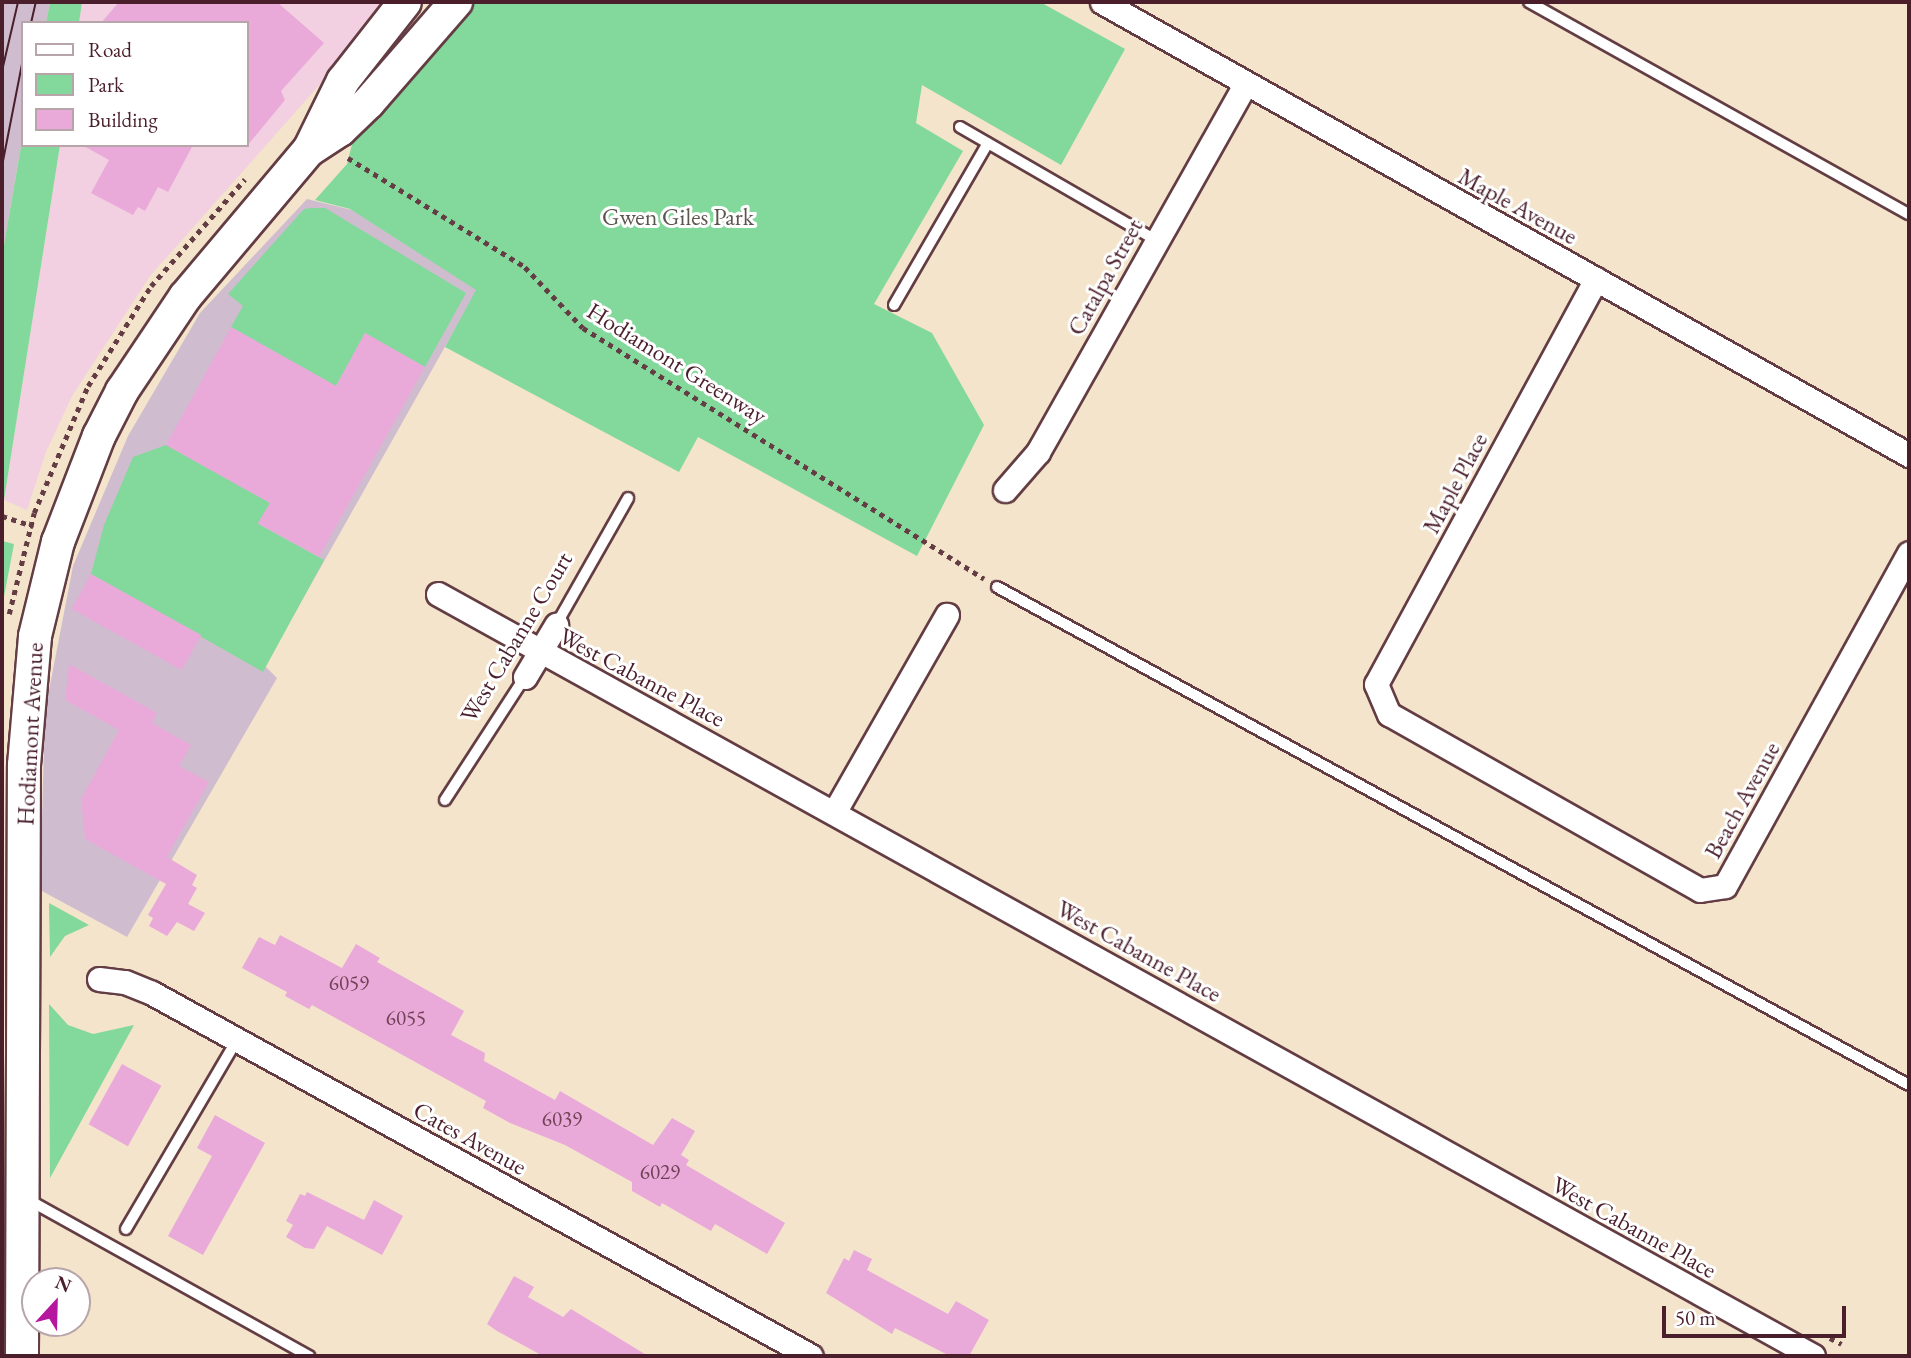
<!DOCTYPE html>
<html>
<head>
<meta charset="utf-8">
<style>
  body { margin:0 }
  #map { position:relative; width:1911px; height:1358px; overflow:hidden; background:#f3e4cb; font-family:"EB Garamond",serif }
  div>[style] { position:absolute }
  .built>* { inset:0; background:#f2cfe1 }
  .industrial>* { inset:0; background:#cfbdcf }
  .green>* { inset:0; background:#83d89b }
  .building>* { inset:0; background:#e9aada; transform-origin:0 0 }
  .path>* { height:4.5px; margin-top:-2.25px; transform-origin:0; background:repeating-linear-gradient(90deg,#633d43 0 5px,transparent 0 10px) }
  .roads { filter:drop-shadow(2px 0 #633d43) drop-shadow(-2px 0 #633d43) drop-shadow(0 2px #633d43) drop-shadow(0 -2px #633d43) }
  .lane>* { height:10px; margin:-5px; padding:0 5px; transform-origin:5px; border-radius:5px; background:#fff }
  .street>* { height:23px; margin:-11.5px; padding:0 11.5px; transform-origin:11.5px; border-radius:11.5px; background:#fff }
  .secondary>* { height:32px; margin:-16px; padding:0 16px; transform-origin:16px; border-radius:16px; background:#fff }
  .tram>* { height:2px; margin:-1px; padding:0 1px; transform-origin:1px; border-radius:1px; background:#4a1f2b }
  span { translate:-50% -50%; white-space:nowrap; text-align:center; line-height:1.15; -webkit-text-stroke:6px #fff; paint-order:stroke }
  .number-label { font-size:21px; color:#724257 }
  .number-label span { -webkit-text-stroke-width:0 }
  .street-label { font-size:24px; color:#4a1f2b }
  .park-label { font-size:24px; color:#5b564d }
  .frame { position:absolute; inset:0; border:4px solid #4a1f2b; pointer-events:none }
  .legend { position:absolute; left:21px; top:21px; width:228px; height:126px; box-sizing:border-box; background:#fff; border:2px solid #b7a5aa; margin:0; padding:9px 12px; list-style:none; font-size:21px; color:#4a1f2b }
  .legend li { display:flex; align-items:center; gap:14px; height:35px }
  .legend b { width:35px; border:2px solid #b7a5aa }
  .north { position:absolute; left:21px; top:1267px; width:70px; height:70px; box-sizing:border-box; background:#fff; border:2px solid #b7a5aa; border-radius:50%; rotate:22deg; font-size:19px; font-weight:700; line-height:28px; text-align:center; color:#4a1f2b }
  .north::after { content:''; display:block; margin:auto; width:24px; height:32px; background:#b5179e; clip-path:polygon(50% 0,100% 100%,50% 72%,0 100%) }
  .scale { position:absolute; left:1662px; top:1306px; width:184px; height:32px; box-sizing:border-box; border:4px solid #4a1f2b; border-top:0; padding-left:9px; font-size:21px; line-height:24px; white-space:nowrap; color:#4a1f2b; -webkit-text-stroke:5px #fff; paint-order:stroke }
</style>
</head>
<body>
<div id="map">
  <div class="built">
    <div style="clip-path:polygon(82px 2px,393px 2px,150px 276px,72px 396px,46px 452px,27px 510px,4px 500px,60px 145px,247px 145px,247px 23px,79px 23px)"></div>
  </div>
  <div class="industrial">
    <div style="clip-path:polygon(2px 2px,50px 2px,46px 23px,23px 23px,23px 135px,2px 256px)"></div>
    <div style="clip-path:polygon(307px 199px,352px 210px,477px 290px,265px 666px,277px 678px,127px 937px,40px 890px,45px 711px,73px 566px,128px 436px,200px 313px)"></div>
  </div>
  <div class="green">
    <div style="clip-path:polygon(50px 2px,82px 2px,79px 23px,46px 23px)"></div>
    <div style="clip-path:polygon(474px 2px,1040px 2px,1125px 49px,1061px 165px,922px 85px,916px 123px,963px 151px,874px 304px,932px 333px,984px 425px,917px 556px,698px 437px,679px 472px,445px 347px,476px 290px,350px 209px,315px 200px,347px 164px,353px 140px)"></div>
    <div style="clip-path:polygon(23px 135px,23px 145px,60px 145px,4px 500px,2px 256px)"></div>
    <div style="clip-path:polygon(311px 208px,325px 208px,466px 293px,425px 367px,365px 333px,336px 386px,231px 327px,243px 306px,228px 294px,304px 209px)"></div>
    <div style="clip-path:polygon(166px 445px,270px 503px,258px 524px,324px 560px,263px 672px,91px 574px,104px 525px,133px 457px)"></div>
    <div style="clip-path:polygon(2px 541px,14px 544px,2px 607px)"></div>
    <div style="clip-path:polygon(49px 903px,89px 925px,65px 936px,50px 957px)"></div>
    <div style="clip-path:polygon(49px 1004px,68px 1025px,93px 1034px,134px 1025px,50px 1178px)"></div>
  </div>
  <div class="building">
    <div style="clip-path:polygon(119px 2px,277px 2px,324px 43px,281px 91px,285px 100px,247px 146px,247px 23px,101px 23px)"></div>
    <div style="clip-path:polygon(82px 145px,193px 145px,168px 192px,158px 187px,145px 211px,138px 207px,133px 215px,91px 193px,109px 160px)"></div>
    <div style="clip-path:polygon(231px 327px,336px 386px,365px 333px,425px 367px,319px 557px,258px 523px,270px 503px,166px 445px)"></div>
    <div style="left:91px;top:574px;width:126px;height:40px;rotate:29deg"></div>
    <div style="clip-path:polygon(69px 664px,157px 713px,152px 723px,191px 745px,179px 766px,209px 782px,167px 857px,197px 875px,192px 885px,197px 888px,188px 904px,205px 913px,194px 931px,177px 922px,167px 936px,149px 926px,153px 918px,148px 915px,166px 884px,85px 839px,81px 799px,119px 730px,65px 700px)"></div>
    <div style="clip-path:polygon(280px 935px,342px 968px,356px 944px,380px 958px,377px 962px,464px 1011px,451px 1035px,485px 1053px,484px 1061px,555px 1100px,560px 1091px,653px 1145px,672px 1118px,695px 1131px,681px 1155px,689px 1160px,686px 1165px,785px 1223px,767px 1254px,715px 1224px,711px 1231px,662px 1203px,660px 1207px,632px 1191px,632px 1182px,565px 1145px,510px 1123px,483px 1108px,486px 1101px,312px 1005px,309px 1009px,285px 996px,287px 992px,242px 968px,259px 937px,275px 945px)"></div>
    <div style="left:122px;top:1064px;width:45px;height:69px;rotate:29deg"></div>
    <div style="clip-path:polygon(215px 1115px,265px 1143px,203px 1255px,168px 1236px,212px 1156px,197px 1148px)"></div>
    <div style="clip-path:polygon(307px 1192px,364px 1220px,374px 1200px,403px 1216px,382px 1255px,327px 1226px,314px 1249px,305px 1248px,286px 1237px,293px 1225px,286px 1221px,300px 1194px,305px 1196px)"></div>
    <div style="clip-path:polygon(854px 1250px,872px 1259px,867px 1270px,948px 1314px,956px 1301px,989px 1320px,969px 1356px,950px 1356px,895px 1328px,892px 1334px,826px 1293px,844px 1258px,849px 1261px)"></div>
    <div style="clip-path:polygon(514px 1276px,534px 1287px,528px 1297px,563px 1317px,571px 1309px,648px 1356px,543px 1356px,497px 1331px,487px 1324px)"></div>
  </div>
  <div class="path">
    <div style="left:348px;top:158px;width:208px;rotate:31.6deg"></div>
    <div style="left:525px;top:267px;width:84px;rotate:46.4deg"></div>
    <div style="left:583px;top:328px;width:473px;rotate:32deg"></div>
    <div style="left:2px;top:516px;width:33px;rotate:18deg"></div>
    <div style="left:9px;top:614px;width:104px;rotate:-76.1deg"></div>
    <div style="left:34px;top:513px;width:138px;rotate:-67deg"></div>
    <div style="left:88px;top:386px;width:118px;rotate:-57.8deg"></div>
    <div style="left:151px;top:286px;width:142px;rotate:-48.7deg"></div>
    <div style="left:1830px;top:1338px;width:13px;rotate:27deg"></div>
  </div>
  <div class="roads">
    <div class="lane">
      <div style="left:1529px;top:2px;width:435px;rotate:29.2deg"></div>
      <div style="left:960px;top:127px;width:226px;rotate:30deg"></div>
      <div style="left:894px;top:305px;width:187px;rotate:-59.9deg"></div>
      <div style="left:997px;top:587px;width:1039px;rotate:28.64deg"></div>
      <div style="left:556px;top:625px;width:146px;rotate:-60.4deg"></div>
      <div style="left:445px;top:800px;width:147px;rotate:-57deg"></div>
      <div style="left:27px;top:1199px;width:323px;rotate:29.1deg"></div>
      <div style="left:126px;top:1229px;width:219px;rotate:-59.6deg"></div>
    </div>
    <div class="street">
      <div style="left:1102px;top:2px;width:925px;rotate:29.31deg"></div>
      <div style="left:1596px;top:279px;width:461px;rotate:118.5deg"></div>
      <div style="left:1376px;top:684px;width:33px;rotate:67deg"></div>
      <div style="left:1389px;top:714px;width:357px;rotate:29.5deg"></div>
      <div style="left:1700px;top:890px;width:25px;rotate:-9deg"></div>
      <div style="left:1725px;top:886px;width:380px;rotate:-61.1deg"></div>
      <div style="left:1005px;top:490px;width:50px;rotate:-49deg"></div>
      <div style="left:1038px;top:452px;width:422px;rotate:-60.6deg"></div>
      <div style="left:438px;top:594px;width:1572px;rotate:28.99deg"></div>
      <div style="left:525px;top:677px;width:61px;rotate:-59.2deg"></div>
      <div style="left:835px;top:811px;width:226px;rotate:-60.3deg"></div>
      <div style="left:99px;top:979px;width:26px;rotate:7deg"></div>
      <div style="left:125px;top:982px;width:29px;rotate:22deg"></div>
      <div style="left:152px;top:993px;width:752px;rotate:28.85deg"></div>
    </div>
    <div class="secondary">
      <div style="left:309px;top:150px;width:77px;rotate:-63.8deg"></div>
      <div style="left:343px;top:81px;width:100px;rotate:-51.9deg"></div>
      <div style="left:22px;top:1356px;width:591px;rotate:-89.81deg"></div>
      <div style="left:24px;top:765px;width:129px;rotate:-85.1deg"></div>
      <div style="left:35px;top:636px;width:97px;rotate:-76.3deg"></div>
      <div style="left:58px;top:542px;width:114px;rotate:-68.9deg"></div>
      <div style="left:99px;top:436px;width:51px;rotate:-62.9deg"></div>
      <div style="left:122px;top:391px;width:113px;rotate:-56.2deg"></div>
      <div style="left:185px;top:297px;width:192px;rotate:-49.9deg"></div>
      <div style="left:309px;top:150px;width:37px;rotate:-33deg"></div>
      <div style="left:340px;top:130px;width:40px;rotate:-44deg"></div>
      <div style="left:369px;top:102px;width:133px;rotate:-49deg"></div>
    </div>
  </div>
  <div class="tram">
    <div style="left:31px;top:23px;width:22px;rotate:-77deg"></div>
    <div style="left:2px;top:71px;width:71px;rotate:-76.9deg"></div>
    <div style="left:2px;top:166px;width:109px;rotate:-78.9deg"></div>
  </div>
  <div class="number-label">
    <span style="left:349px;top:983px">6059</span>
    <span style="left:406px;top:1018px">6055</span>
    <span style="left:562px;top:1119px">6039</span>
    <span style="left:660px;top:1172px">6029</span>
  </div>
  <div class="street-label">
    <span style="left:1518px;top:206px;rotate:29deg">Maple Avenue</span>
    <span style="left:1105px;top:277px;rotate:-61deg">Catalpa Street</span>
    <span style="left:677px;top:363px;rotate:32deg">Hodiamont Greenway</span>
    <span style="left:1455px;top:483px;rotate:-62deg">Maple Place</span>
    <span style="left:516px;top:637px;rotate:-59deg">West Cabanne Court</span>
    <span style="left:642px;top:677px;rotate:28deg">West Cabanne Place</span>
    <span style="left:30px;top:734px;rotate:-87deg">Hodiamont Avenue</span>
    <span style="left:1742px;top:800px;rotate:-61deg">Beach Avenue</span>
    <span style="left:1139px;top:951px;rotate:29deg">West Cabanne Place</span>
    <span style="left:470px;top:1138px;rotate:29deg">Cates Avenue</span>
    <span style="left:1634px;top:1227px;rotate:29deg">West Cabanne Place</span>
  </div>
  <div class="park-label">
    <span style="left:678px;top:217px">Gwen Giles Park</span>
  </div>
  <div class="frame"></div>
  <ul class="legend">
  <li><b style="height:9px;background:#fff"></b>Road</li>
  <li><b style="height:19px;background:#83d89b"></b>Park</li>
  <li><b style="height:19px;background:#e9aada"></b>Building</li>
  </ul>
  <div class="north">N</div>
  <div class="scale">50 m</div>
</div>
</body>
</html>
